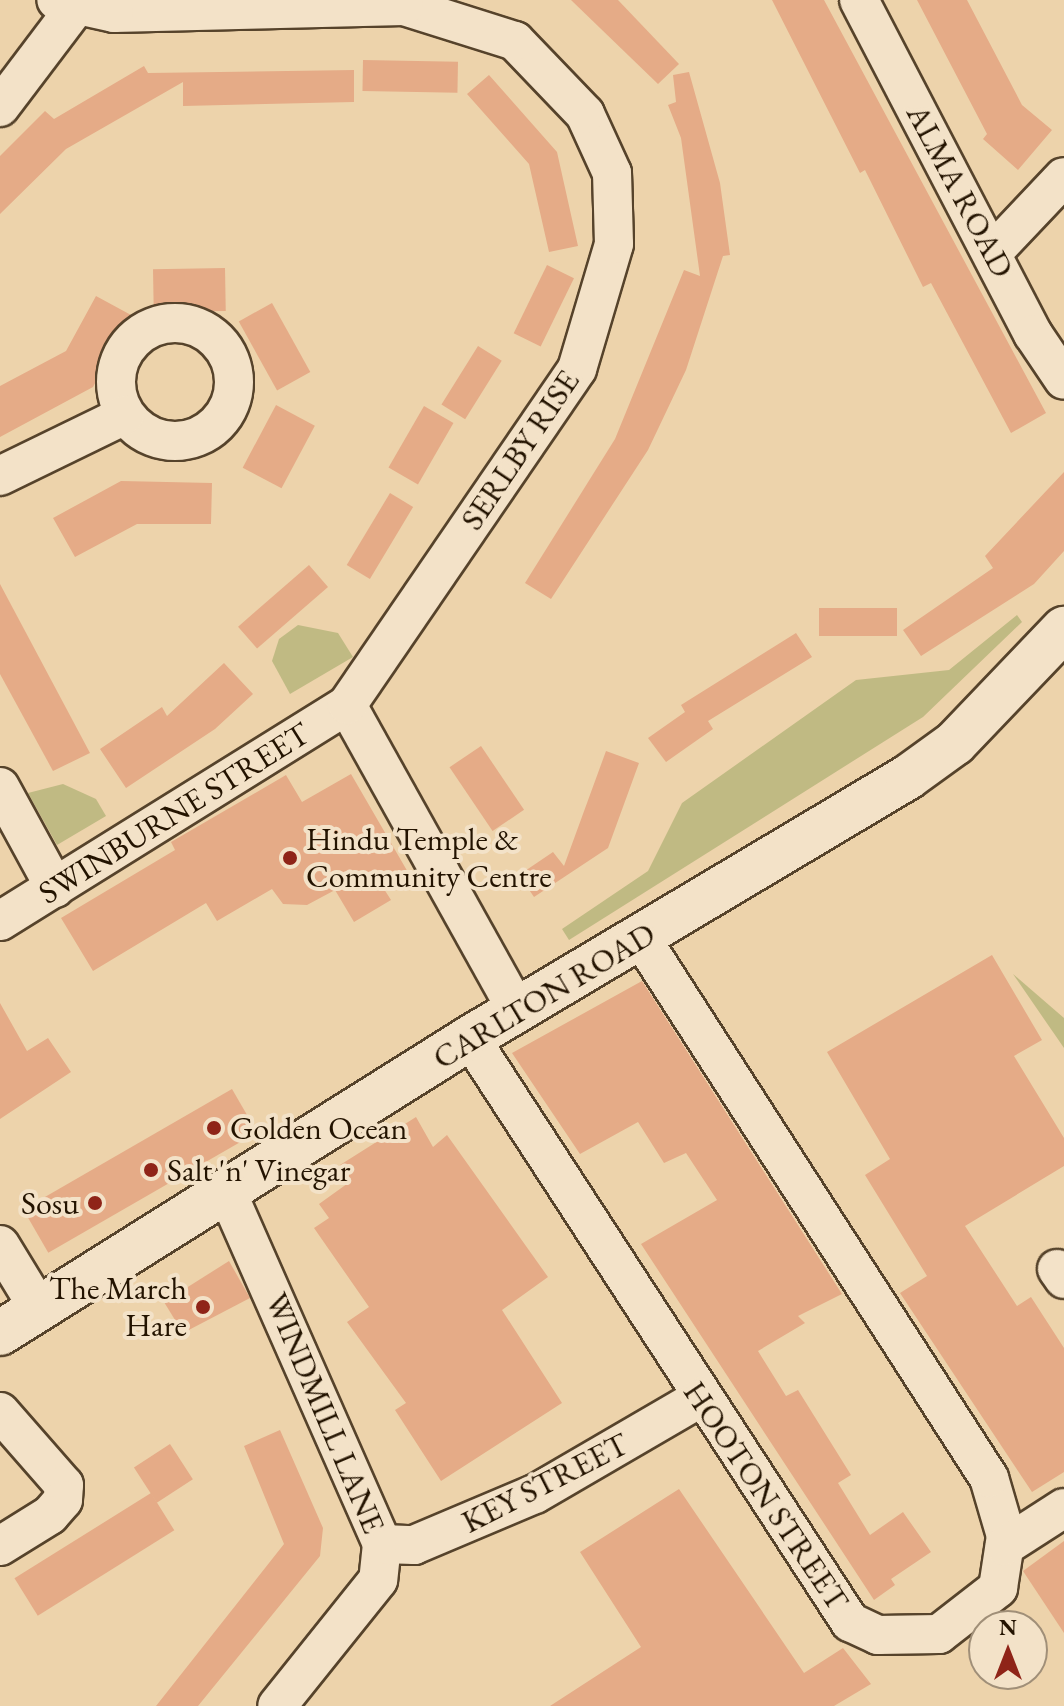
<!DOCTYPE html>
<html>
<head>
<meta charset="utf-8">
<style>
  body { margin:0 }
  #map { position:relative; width:1064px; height:1706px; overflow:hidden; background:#edd3ab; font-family:"EB Garamond",serif }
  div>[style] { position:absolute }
  .green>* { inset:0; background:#c0ba83 }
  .building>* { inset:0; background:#e5ab87; transform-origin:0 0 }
  .roads { filter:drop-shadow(2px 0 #56432b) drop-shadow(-2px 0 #56432b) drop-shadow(0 2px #56432b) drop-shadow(0 -2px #56432b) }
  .street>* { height:38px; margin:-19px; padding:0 19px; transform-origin:19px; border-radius:19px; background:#f3e2c8 }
  .street>.ring { margin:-19px; padding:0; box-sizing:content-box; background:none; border:38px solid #f3e2c8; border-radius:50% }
  .secondary>* { height:44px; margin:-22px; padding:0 22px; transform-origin:22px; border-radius:22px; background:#f3e2c8 }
  .dots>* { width:22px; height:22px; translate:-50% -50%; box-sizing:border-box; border:4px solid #f3e2c8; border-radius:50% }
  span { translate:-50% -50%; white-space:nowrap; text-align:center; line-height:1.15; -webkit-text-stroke:8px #f3e2c8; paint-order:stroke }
  .street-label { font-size:32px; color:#231300 }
  .poi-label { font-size:32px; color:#231300 }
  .left { translate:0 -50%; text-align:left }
  .right { translate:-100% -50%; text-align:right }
  .north { position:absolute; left:968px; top:1610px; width:80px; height:80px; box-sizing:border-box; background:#f3e2c8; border:2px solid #a08f78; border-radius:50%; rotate:0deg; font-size:22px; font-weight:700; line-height:32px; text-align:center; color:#231300 }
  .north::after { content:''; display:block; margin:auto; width:28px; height:36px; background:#8f2418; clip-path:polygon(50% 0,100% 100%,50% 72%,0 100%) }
</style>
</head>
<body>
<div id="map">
  <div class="green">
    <div style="clip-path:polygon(1017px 615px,1022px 622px,923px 717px,569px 940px,562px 929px,648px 871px,682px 803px,856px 680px,949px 670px)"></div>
    <div style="clip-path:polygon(298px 625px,338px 633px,353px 657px,290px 694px,272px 661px,279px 639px)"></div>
    <div style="clip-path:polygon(63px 784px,96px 799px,106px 816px,57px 845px,28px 793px)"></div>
    <div style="clip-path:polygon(1013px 974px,1064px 1018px,1064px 1048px)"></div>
  </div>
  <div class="building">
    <div style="clip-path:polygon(571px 0,618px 0,679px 64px,658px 84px)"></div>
    <div style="clip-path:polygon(772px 0,824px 0,1046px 413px,1011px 433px,931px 283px,923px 287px,865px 170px,860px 173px)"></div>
    <div style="clip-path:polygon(917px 0,967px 0,1022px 105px,1052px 130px,1018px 170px,983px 139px,987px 134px)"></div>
    <div style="left:363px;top:60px;width:95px;height:31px;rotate:1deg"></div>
    <div style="clip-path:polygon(144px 66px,148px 73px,354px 70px,354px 102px,183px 106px,183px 82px,66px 149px,0 214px,0 156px,45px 111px,54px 119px)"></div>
    <div style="clip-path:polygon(689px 72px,720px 183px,730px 255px,723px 256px,686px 370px,648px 450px,551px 599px,525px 583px,615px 439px,684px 270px,700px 276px,681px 138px,668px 105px,676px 102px,673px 75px)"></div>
    <div style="clip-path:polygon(489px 75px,557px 152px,578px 246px,549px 252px,529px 164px,467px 94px)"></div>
    <div style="left:547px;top:265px;width:30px;height:76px;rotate:26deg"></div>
    <div style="left:225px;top:268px;width:43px;height:72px;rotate:89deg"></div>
    <div style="clip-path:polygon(96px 296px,131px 315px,93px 387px,0 437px,0 386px,66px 351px)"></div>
    <div style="left:272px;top:303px;width:79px;height:38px;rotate:61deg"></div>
    <div style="left:478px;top:346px;width:28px;height:69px;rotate:32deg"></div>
    <div style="left:276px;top:405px;width:44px;height:71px;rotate:28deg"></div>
    <div style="left:424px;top:406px;width:34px;height:71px;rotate:30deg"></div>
    <div style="clip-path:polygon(1064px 472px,1064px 551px,1034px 584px,921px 656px,903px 630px,993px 568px,985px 556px)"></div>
    <div style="clip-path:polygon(121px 481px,212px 483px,211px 524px,137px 524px,75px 557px,53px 518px)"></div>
    <div style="left:390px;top:493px;width:27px;height:84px;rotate:31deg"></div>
    <div style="left:309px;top:565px;width:29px;height:94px;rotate:49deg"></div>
    <div style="clip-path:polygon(0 584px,90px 753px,53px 771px,0 674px)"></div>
    <div style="left:819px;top:608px;width:78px;height:28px"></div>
    <div style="clip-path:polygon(796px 633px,812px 657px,708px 721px,713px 729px,666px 762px,648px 738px,685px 712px,681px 705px)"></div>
    <div style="clip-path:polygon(224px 663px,253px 694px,215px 729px,126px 788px,100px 749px,162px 707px,167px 716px)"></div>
    <div style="left:481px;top:746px;width:77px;height:38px;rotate:56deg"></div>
    <div style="clip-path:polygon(606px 751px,639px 763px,608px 848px,534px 897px,519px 875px,553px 852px,564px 866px)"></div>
    <div style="clip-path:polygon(351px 774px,409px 874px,384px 889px,391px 900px,354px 922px,335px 890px,307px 905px,283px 904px,272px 889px,217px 921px,206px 903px,93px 971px,61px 918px,175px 850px,171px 842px,286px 775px,302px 802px)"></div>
    <div style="clip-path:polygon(992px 955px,1042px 1040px,1014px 1056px,1064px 1138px,1064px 1166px,965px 1226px,1017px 1306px,1031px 1297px,1064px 1348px,1064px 1472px,1032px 1492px,900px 1293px,927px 1276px,865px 1175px,890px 1159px,827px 1052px)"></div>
    <div style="clip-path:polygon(642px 981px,842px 1294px,798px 1316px,805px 1323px,758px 1351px,786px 1396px,798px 1390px,851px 1475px,838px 1483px,870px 1535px,903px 1512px,931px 1552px,891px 1579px,895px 1585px,874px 1600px,641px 1244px,717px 1200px,686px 1153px,664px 1163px,638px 1122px,580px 1154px,512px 1053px)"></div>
    <div style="clip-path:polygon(0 1003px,27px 1051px,48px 1038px,71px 1072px,0 1119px)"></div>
    <div style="left:232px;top:1089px;width:50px;height:241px;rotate:60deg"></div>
    <div style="clip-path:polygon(416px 1117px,433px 1147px,447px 1135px,548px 1277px,502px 1310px,562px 1403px,441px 1481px,395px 1410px,406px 1403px,347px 1322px,369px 1307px,314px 1228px,329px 1218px,319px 1204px,351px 1181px,340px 1165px)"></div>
    <div style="clip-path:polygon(229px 1261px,250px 1298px,183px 1333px,164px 1302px)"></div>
    <div style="clip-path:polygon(280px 1430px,323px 1528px,320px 1556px,198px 1706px,156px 1706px,284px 1544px,244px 1446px)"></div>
    <div style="left:170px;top:1444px;width:42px;height:43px;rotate:57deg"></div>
    <div style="clip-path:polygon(679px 1489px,804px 1673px,843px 1648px,871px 1684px,834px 1706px,550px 1706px,641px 1647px,580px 1552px)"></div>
    <div style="left:151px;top:1493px;width:44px;height:161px;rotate:58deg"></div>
    <div style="clip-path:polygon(1064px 1541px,1064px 1633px,1023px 1571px)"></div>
  </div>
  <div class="roads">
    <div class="street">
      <div style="left:859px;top:0;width:377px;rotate:62.5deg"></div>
      <div style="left:1033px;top:334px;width:55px;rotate:56deg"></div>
      <div style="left:0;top:107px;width:123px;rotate:-52.9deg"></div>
      <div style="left:993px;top:252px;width:103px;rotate:-46.6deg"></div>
      <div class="ring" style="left:116px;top:323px;width:80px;height:80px"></div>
      <div style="left:0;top:476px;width:139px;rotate:-26deg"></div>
      <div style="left:347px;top:705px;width:351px;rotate:60.9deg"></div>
      <div style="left:0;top:787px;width:115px;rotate:61.4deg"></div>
      <div style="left:0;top:921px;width:409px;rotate:-31.9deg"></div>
      <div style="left:347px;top:705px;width:407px;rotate:-55.6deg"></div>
      <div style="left:577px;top:369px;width:130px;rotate:-73.5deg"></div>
      <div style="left:614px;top:244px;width:71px;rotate:-91.6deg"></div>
      <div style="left:612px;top:173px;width:65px;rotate:-114.6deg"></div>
      <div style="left:585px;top:114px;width:101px;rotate:-133.8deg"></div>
      <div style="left:515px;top:41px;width:116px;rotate:-162.5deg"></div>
      <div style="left:404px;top:6px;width:290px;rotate:178.6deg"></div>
      <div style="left:114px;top:13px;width:59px;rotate:-167.4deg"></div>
      <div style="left:470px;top:1038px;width:697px;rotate:56.95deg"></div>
      <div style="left:850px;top:1622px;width:31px;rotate:25deg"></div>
      <div style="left:878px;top:1635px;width:61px;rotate:-0.9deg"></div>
      <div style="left:939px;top:1634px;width:75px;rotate:-37.9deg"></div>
      <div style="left:998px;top:1588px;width:53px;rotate:-81.3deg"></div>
      <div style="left:1006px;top:1536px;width:60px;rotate:-106.3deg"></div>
      <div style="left:989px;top:1478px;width:642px;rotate:-122.8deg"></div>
      <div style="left:226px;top:1190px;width:387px;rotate:66.2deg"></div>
      <div style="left:382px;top:1544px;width:36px;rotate:96deg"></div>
      <div style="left:378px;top:1580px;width:161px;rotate:128.7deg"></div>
      <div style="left:0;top:1245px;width:75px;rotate:58.6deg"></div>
      <div style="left:1057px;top:1269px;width:12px;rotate:55deg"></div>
      <div style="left:0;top:1412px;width:97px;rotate:48.8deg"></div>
      <div style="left:64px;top:1485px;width:15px;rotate:94deg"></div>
      <div style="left:63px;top:1500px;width:20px;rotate:131deg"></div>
      <div style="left:50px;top:1515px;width:59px;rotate:148.2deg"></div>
      <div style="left:382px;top:1544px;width:32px;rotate:2deg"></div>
      <div style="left:414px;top:1545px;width:131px;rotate:-22.9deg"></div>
      <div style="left:535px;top:1494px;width:191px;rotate:-30.2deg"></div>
      <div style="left:1005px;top:1546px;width:70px;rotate:-32.8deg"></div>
    </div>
    <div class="secondary">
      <div style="left:0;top:1333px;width:555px;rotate:-32.11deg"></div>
      <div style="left:470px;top:1038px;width:510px;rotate:-30.79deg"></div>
      <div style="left:908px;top:777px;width:58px;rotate:-35.9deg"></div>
      <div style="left:955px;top:743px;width:158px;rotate:-46.3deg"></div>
    </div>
  </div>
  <div class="dots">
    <div style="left:290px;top:858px;background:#8f2418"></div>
    <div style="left:214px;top:1128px;background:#8f2418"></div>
    <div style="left:151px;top:1170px;background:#8f2418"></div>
    <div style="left:95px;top:1203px;background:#8f2418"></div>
    <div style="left:203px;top:1307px;background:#8f2418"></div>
  </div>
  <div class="street-label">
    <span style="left:960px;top:191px;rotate:62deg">ALMA ROAD</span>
    <span style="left:520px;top:450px;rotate:-56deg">SERLBY RISE</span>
    <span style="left:174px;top:813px;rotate:-32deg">SWINBURNE STREET</span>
    <span style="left:544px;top:996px;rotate:-31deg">CARLTON ROAD</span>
    <span style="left:325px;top:1413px;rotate:67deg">WINDMILL LANE</span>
    <span style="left:545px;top:1483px;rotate:-27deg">KEY STREET</span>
    <span style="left:766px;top:1496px;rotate:56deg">HOOTON STREET</span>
  </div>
  <div class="poi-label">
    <span class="left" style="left:306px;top:858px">Hindu Temple &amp;<br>Community Centre</span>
    <span class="left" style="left:230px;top:1128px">Golden Ocean</span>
    <span class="left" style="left:167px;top:1170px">Salt 'n' Vinegar</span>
    <span class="right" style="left:79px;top:1203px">Sosu</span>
    <span class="right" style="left:187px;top:1307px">The March<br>Hare</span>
  </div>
  <div class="north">N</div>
</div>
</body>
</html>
